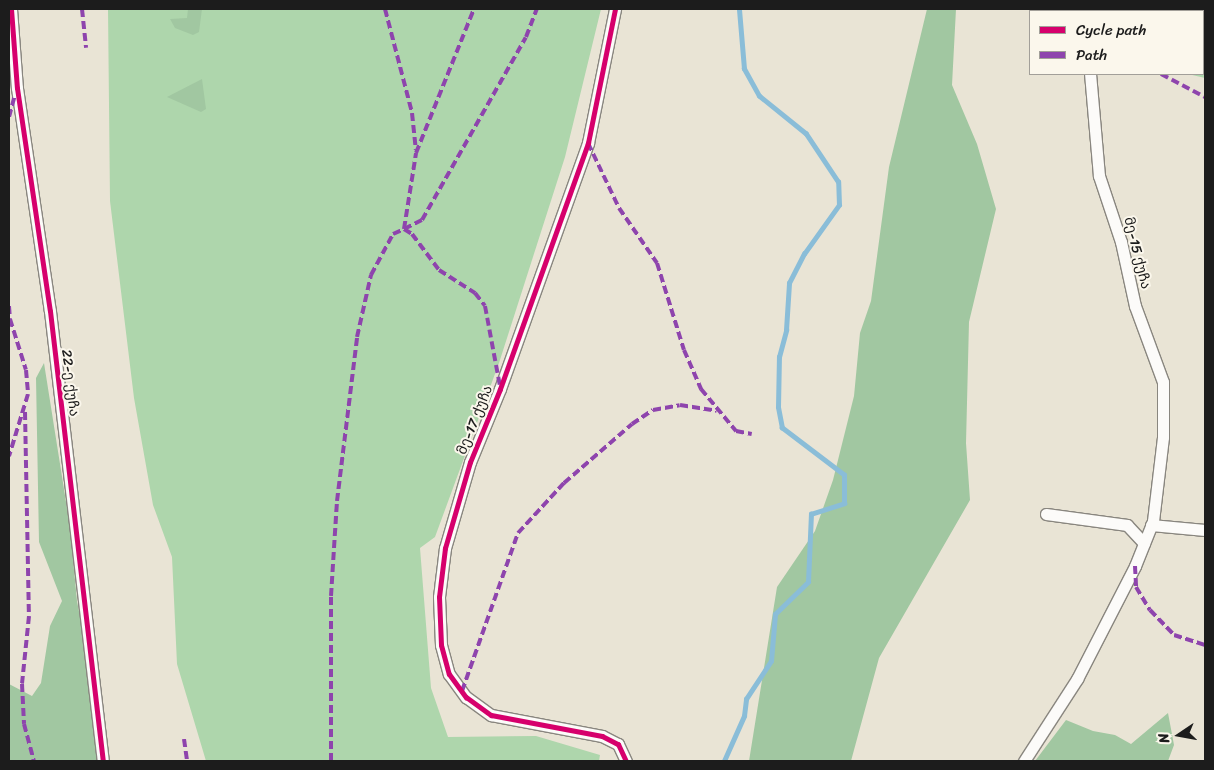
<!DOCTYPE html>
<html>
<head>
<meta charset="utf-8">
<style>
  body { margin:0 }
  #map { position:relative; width:1214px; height:770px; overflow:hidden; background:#e9e4d5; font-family:Sriracha,"Noto Sans Georgian",sans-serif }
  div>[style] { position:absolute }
  .green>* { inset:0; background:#aed6ac }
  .forest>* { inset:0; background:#a1c7a1 }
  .stream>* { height:4.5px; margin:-2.25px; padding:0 2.25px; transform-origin:2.25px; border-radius:2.25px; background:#8abdd8 }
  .roads { filter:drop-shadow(1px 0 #89867f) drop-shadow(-1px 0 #89867f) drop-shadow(0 1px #89867f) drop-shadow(0 -1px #89867f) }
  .street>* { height:11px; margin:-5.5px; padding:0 5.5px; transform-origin:5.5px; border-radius:5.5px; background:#fcfbf9 }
  .quiet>* { height:4px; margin-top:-2px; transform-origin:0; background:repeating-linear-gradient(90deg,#8e44ad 0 8px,transparent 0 12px) }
  .cycleway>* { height:5px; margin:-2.5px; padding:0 2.5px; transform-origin:2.5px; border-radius:2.5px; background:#d6006c }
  span { translate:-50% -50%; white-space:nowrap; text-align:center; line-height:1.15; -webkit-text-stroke:4px #fbf7ec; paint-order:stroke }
  .street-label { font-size:14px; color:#1c1c1c }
  .frame { position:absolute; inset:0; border:10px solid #1c1c1c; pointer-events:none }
  .legend { position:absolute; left:1029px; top:10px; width:175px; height:65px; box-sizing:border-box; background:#fbf7ec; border:1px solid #a29f99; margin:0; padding:6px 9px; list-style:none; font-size:15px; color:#1c1c1c }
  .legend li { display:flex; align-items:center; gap:10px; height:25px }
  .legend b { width:25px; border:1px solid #a29f99 }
  .north { position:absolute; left:1154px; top:710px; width:50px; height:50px; -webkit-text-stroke:4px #fbf7ec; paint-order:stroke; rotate:258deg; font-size:14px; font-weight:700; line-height:20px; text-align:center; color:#1c1c1c }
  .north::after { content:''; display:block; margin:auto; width:18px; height:22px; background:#1c1c1c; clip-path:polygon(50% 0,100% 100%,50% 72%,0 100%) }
</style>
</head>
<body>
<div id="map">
  <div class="green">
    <div style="clip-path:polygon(108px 9px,601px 9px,565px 157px,499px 363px,435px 537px,420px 548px,431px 688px,448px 737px,536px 736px,600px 755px,599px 761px,206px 761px,177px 664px,172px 557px,153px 505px,134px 398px,110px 201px)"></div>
    <div style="clip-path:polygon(1092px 9px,1205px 9px,1205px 78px,1188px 74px,1203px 74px,1203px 11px)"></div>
  </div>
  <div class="forest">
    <div style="clip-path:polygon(188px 9px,202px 9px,199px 32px,193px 35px,175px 28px,170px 19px,187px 18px)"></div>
    <div style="clip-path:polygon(927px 9px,956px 9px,952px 85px,977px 144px,996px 209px,969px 322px,966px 443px,970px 500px,879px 658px,851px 761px,749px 761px,777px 587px,815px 531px,833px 480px,854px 396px,860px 333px,871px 301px,889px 167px)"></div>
    <div style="clip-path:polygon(202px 79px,206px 109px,201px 112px,167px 97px)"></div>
    <div style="clip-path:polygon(44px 363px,70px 527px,77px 601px,86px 648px,99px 761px,9px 761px,9px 684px,32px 696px,41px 683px,50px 626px,62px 601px,39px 542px,36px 378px)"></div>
    <div style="clip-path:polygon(1168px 713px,1174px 745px,1168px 761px,1035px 761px,1066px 720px,1093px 731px,1115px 735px,1131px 744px)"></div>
  </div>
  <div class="stream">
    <div style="left:724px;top:761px;width:49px;rotate:-66deg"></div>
    <div style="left:744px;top:716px;width:17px;rotate:-83deg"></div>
    <div style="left:746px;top:699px;width:45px;rotate:-56.7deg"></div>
    <div style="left:771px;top:661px;width:47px;rotate:-85.1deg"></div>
    <div style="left:775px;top:614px;width:46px;rotate:-44.1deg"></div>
    <div style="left:808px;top:582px;width:68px;rotate:-87.5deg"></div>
    <div style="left:811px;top:514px;width:35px;rotate:-18deg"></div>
    <div style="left:844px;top:503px;width:28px;rotate:-90deg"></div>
    <div style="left:844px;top:475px;width:78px;rotate:-142.8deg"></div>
    <div style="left:782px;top:428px;width:21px;rotate:-101deg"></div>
    <div style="left:778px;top:407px;width:50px;rotate:-88.9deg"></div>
    <div style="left:779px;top:357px;width:28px;rotate:-75deg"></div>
    <div style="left:786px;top:330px;width:47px;rotate:-86.3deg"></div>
    <div style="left:789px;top:283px;width:33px;rotate:-63deg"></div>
    <div style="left:804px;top:254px;width:60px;rotate:-54.5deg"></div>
    <div style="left:839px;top:205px;width:23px;rotate:-92deg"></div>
    <div style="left:838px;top:182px;width:58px;rotate:-123.7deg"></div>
    <div style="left:806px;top:134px;width:60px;rotate:-141deg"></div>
    <div style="left:759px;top:96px;width:31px;rotate:-119deg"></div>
    <div style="left:744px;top:69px;width:60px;rotate:-94.8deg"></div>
  </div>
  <div class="roads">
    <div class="street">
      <div style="left:11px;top:9px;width:79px;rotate:85.7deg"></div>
      <div style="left:17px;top:88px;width:225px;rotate:81.6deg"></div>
      <div style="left:50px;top:311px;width:453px;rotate:83.3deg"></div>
      <div style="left:615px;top:9px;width:137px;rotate:101.4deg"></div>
      <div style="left:588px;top:143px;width:261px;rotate:109.7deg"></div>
      <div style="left:500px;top:389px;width:79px;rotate:112.3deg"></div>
      <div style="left:470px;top:462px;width:90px;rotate:106.2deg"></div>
      <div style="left:445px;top:548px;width:49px;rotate:97deg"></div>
      <div style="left:439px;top:597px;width:48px;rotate:87.6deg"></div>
      <div style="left:441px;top:645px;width:30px;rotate:75deg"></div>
      <div style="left:449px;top:674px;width:29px;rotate:54deg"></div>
      <div style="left:466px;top:697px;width:31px;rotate:36deg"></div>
      <div style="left:491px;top:715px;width:113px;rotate:10.7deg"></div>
      <div style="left:602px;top:736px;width:18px;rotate:27deg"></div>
      <div style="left:618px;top:744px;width:19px;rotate:65deg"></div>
      <div style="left:1086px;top:9px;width:2px;rotate:90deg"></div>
      <div style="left:1046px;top:514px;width:82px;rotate:7.7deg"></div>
      <div style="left:1127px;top:525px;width:25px;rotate:47deg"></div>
      <div style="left:1151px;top:525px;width:54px;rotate:5.3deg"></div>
      <div style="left:1024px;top:761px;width:98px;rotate:-57.1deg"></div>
      <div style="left:1077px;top:679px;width:127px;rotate:-62.8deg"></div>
      <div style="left:1135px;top:566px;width:48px;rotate:-68.2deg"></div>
      <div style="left:1153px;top:521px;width:85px;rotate:-83.2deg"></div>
      <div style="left:1163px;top:437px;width:55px;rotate:-90deg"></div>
      <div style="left:1163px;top:382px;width:81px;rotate:-110.2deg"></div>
      <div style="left:1135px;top:306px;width:66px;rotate:-102.3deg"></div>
      <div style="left:1121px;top:242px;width:70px;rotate:-108.4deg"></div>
      <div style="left:1099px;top:176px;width:102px;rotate:-95deg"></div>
    </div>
  </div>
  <div class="quiet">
    <div style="left:82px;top:9px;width:39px;rotate:84deg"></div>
    <div style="left:385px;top:9px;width:107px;rotate:75.4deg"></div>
    <div style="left:412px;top:113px;width:37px;rotate:84deg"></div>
    <div style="left:1161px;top:74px;width:50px;rotate:27.6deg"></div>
    <div style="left:9px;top:117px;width:23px;rotate:-75deg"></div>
    <div style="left:588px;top:143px;width:72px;rotate:64.5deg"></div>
    <div style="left:619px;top:208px;width:67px;rotate:55.4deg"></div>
    <div style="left:657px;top:263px;width:91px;rotate:72.8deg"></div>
    <div style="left:684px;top:350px;width:43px;rotate:66.4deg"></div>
    <div style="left:701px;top:389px;width:55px;rotate:50.2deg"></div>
    <div style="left:736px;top:431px;width:16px;rotate:11deg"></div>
    <div style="left:404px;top:229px;width:20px;rotate:-27deg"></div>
    <div style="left:422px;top:220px;width:210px;rotate:-60.4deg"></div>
    <div style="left:526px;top:37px;width:30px;rotate:-69deg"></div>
    <div style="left:404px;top:229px;width:77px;rotate:-81deg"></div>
    <div style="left:416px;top:153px;width:155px;rotate:-68.1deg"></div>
    <div style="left:9px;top:306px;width:13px;rotate:86deg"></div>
    <div style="left:10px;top:319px;width:53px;rotate:72.6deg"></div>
    <div style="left:26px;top:370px;width:24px;rotate:85deg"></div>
    <div style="left:28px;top:394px;width:65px;rotate:107deg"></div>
    <div style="left:25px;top:412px;width:204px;rotate:88.9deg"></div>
    <div style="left:29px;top:616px;width:68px;rotate:95.9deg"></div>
    <div style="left:22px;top:684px;width:40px;rotate:87.1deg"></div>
    <div style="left:24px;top:724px;width:38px;rotate:75deg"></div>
    <div style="left:1135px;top:566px;width:21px;rotate:87deg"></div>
    <div style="left:1136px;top:587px;width:27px;rotate:59deg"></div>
    <div style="left:1150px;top:610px;width:35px;rotate:46deg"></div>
    <div style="left:1174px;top:635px;width:33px;rotate:18deg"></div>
    <div style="left:462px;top:691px;width:168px;rotate:-70.5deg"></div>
    <div style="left:518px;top:533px;width:68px;rotate:-47.4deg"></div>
    <div style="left:564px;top:483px;width:90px;rotate:-40.9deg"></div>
    <div style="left:632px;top:424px;width:25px;rotate:-34deg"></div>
    <div style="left:653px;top:410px;width:27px;rotate:-10deg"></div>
    <div style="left:680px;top:405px;width:37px;rotate:9deg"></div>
    <div style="left:184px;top:739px;width:22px;rotate:82deg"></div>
    <div style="left:331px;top:761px;width:165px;rotate:-90deg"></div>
    <div style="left:331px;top:596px;width:95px;rotate:-86.4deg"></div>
    <div style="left:337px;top:501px;width:165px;rotate:-83deg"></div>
    <div style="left:357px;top:337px;width:64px;rotate:-77.3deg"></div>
    <div style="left:371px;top:275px;width:47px;rotate:-61.8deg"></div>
    <div style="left:393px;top:234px;width:12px;rotate:-24deg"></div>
    <div style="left:404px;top:229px;width:9px;rotate:32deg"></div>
    <div style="left:412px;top:234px;width:45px;rotate:53.1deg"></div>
    <div style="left:439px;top:270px;width:43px;rotate:32.6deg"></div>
    <div style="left:475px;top:293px;width:16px;rotate:52deg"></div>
    <div style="left:485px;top:306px;width:81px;rotate:79.4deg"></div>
  </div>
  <div class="cycleway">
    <div style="left:11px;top:9px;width:79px;rotate:85.7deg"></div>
    <div style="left:17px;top:88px;width:225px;rotate:81.6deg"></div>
    <div style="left:50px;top:311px;width:453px;rotate:83.3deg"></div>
    <div style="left:615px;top:9px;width:137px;rotate:101.4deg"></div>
    <div style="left:588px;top:143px;width:261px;rotate:109.7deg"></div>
    <div style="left:500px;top:389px;width:79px;rotate:112.3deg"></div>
    <div style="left:470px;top:462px;width:90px;rotate:106.2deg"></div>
    <div style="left:445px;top:548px;width:49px;rotate:97deg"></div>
    <div style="left:439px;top:597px;width:48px;rotate:87.6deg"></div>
    <div style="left:441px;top:645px;width:30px;rotate:75deg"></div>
    <div style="left:449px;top:674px;width:29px;rotate:54deg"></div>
    <div style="left:466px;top:697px;width:31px;rotate:36deg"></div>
    <div style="left:491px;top:715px;width:113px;rotate:10.7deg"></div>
    <div style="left:602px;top:736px;width:18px;rotate:27deg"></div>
    <div style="left:618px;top:744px;width:19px;rotate:65deg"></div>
  </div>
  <div class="street-label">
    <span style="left:1137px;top:253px;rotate:76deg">მე-15 ქუჩა</span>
    <span style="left:70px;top:383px;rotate:83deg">22-ე ქუჩა</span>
    <span style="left:475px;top:420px;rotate:-68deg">მე-17 ქუჩა</span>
  </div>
  <div class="frame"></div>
  <ul class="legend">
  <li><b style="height:6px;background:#d6006c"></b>Cycle path</li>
  <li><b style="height:6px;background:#8e44ad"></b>Path</li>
  </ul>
  <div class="north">N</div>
</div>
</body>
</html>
